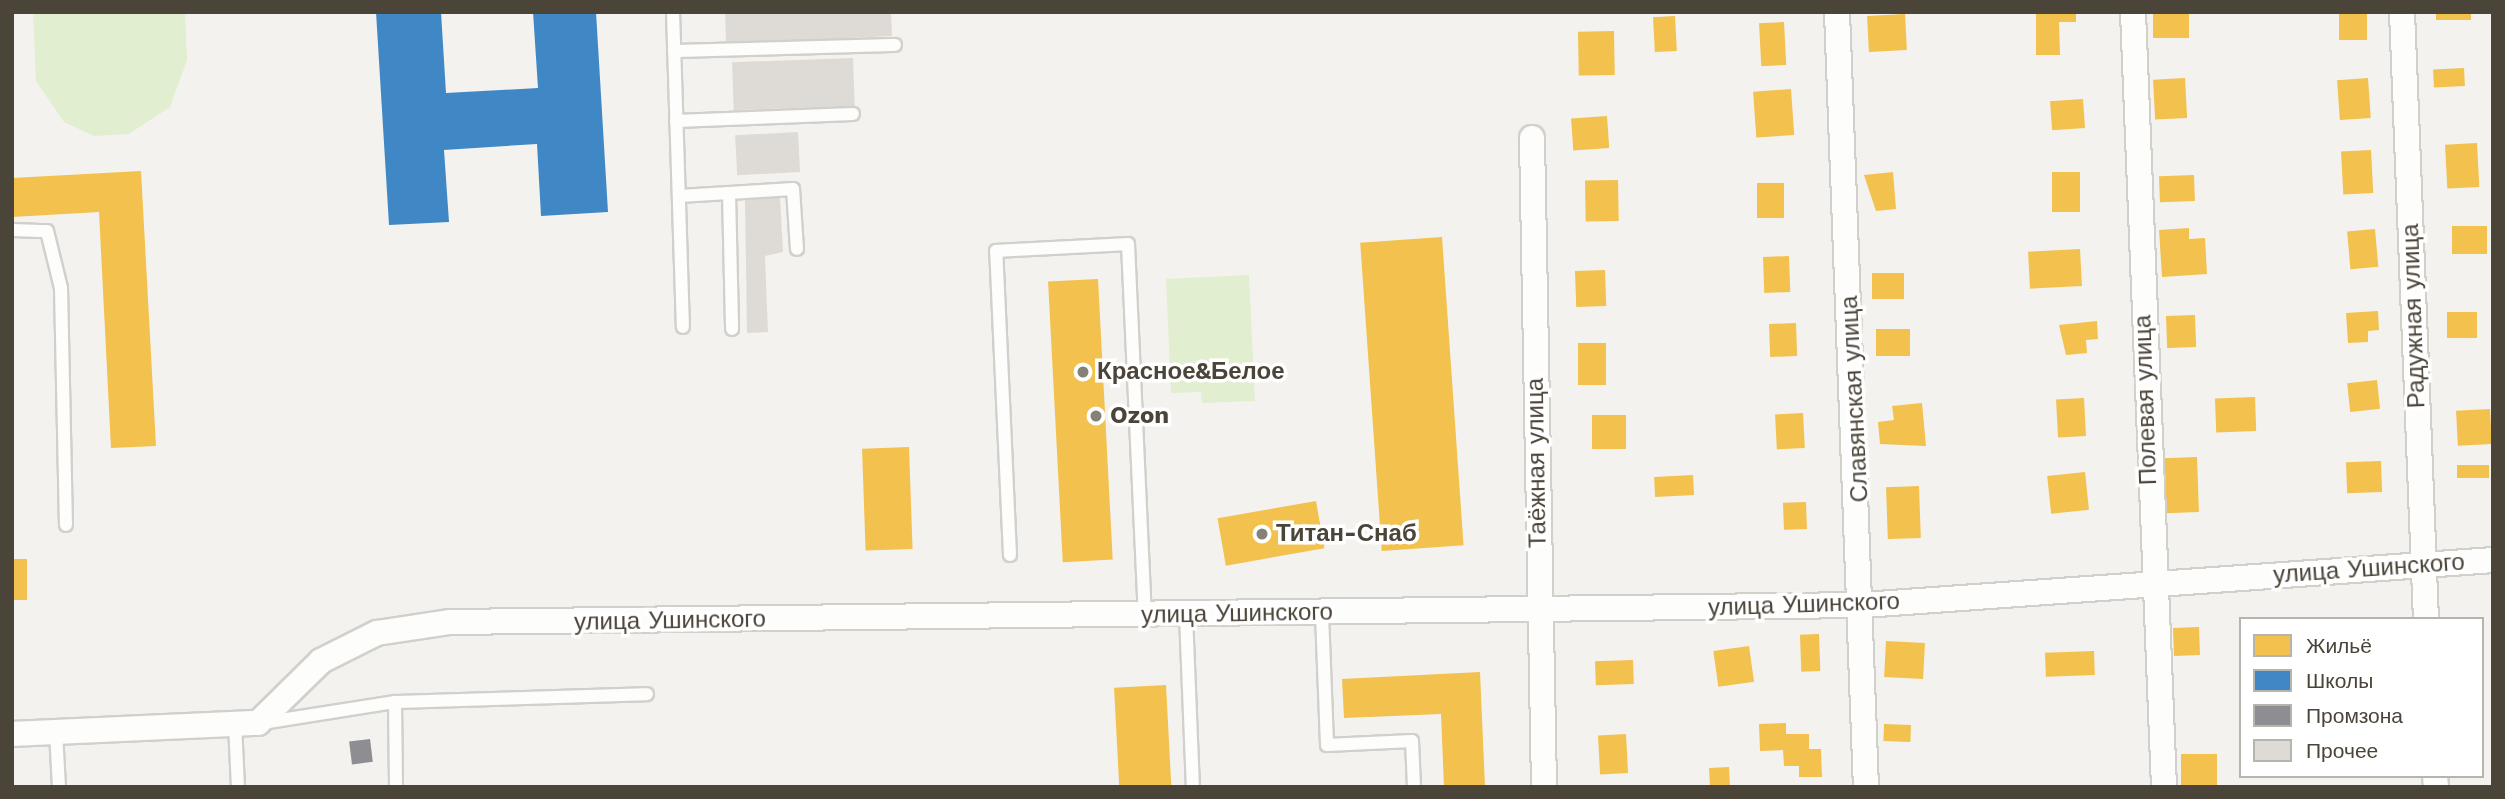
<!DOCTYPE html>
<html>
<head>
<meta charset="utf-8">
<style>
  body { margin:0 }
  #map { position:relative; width:2505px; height:799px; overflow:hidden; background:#f4f2ee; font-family:"Work Sans",sans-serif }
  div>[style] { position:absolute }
  .green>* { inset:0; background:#e1eecf }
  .homes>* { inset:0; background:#f2c14e; transform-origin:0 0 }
  .schools>* { inset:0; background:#3f88c5 }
  .industry>* { inset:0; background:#8d8d92; transform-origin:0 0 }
  .building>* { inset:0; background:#dedbd6; transform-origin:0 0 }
  .roads { filter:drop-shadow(2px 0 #d2d0cb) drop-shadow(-2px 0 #d2d0cb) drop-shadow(0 2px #d2d0cb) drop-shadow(0 -2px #d2d0cb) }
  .lane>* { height:12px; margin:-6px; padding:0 6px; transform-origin:6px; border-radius:6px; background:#fdfdfc }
  .street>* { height:24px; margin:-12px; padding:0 12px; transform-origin:12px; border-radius:12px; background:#fdfdfc }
  .dots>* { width:19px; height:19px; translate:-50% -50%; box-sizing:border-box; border:4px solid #fff; border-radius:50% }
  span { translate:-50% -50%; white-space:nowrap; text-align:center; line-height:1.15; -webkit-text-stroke:7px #fff; paint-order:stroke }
  .street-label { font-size:24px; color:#4b4439 }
  .poi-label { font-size:24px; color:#4b4439; font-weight:700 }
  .left { translate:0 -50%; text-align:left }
  .frame { position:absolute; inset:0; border:14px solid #4b4439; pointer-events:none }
  .legend { position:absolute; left:2239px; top:617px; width:245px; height:161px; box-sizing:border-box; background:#fff; border:2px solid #b7b4b0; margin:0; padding:9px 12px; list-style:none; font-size:21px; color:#4b4439 }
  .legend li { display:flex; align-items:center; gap:14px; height:35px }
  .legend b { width:35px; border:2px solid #b7b4b0 }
</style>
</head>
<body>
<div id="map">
  <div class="green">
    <div style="clip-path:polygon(33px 12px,185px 12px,187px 60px,170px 107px,129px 134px,94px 136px,64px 122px,36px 81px)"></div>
    <div style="clip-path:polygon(1249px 275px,1255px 401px,1202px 403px,1201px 392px,1171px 393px,1166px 279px)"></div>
  </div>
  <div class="homes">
    <div style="clip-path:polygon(2036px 12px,2076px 12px,2076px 22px,2059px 22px,2060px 55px,2036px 55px)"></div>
    <div style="left:2153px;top:12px;width:36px;height:26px"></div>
    <div style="left:2339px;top:12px;width:28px;height:28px"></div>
    <div style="left:2436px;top:12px;width:35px;height:8px"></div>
    <div style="left:1905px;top:14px;width:36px;height:38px;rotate:87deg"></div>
    <div style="left:1675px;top:16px;width:35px;height:22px;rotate:87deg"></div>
    <div style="left:1784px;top:22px;width:43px;height:25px;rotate:87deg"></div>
    <div style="left:1614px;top:31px;width:44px;height:36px;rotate:89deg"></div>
    <div style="left:2464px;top:68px;width:18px;height:31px;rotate:87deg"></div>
    <div style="left:2185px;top:78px;width:40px;height:32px;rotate:87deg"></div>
    <div style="left:2368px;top:78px;width:40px;height:31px;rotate:86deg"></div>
    <div style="left:1791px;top:89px;width:46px;height:38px;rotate:86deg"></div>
    <div style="left:2083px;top:99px;width:29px;height:33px;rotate:86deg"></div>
    <div style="left:1607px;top:116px;width:32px;height:36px;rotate:86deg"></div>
    <div style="left:2477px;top:143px;width:44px;height:32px;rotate:87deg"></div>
    <div style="left:2371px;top:150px;width:43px;height:30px;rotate:87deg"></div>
    <div style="clip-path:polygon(141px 171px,156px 446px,111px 448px,99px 212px,12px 217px,12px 178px)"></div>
    <div style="clip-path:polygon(1893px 172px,1896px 209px,1876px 211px,1864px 175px)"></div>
    <div style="left:2052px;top:172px;width:28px;height:40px"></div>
    <div style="left:2194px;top:175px;width:26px;height:35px;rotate:88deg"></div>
    <div style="left:1618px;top:180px;width:41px;height:33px;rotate:89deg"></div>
    <div style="left:1757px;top:183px;width:27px;height:35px"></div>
    <div style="left:2452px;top:226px;width:35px;height:28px"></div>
    <div style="clip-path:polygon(2189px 228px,2189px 239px,2205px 238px,2207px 274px,2162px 277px,2159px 230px)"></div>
    <div style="left:2375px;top:229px;width:38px;height:28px;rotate:85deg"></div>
    <div style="left:1442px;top:237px;width:309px;height:82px;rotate:86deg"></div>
    <div style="left:2080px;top:249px;width:37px;height:52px;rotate:87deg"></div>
    <div style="left:1789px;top:256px;width:36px;height:26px;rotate:88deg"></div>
    <div style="left:1605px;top:270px;width:36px;height:30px;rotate:88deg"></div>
    <div style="left:1872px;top:273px;width:32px;height:26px"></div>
    <div style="left:1098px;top:279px;width:281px;height:50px;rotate:87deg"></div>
    <div style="clip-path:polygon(2378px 311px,2379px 330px,2368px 331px,2368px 342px,2348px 343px,2346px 313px)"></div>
    <div style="left:2447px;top:312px;width:30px;height:26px"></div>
    <div style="left:2195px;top:315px;width:32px;height:29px;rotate:88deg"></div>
    <div style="clip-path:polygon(2097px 321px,2098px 339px,2086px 340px,2087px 353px,2066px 355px,2059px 325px)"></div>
    <div style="left:1796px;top:323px;width:33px;height:27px;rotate:88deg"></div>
    <div style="left:1876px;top:329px;width:34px;height:27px"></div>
    <div style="left:1578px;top:343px;width:28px;height:42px"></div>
    <div style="left:2377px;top:380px;width:29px;height:30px;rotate:84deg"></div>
    <div style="left:2255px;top:397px;width:34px;height:40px;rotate:88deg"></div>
    <div style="left:2084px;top:398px;width:38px;height:28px;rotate:87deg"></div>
    <div style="clip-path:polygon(1922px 403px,1926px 446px,1880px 444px,1878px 422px,1894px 420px,1892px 406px)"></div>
    <div style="left:2490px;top:409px;width:35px;height:34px;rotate:87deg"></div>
    <div style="left:1803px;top:413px;width:35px;height:28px;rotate:87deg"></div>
    <div style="left:1626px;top:415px;width:34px;height:34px;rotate:90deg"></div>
    <div style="left:909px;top:447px;width:102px;height:47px;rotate:88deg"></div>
    <div style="left:2197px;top:457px;width:55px;height:34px;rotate:88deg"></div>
    <div style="left:2381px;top:461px;width:31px;height:35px;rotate:88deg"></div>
    <div style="left:2489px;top:465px;width:13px;height:32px;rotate:90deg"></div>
    <div style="left:2085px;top:472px;width:38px;height:38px;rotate:84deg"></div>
    <div style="left:1693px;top:475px;width:20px;height:39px;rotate:87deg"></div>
    <div style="left:1919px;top:486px;width:52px;height:33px;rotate:88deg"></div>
    <div style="left:1316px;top:501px;width:48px;height:100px;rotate:80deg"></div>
    <div style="left:1806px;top:502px;width:27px;height:23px;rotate:88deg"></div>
    <div style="left:12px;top:559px;width:15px;height:41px"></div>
    <div style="left:2199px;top:627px;width:28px;height:26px;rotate:88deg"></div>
    <div style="left:1819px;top:634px;width:37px;height:19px;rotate:88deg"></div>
    <div style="left:1886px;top:641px;width:39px;height:36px;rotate:3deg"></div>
    <div style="left:1749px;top:646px;width:36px;height:36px;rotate:82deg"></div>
    <div style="left:2094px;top:651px;width:24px;height:49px;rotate:88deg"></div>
    <div style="left:1633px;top:660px;width:24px;height:38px;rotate:88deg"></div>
    <div style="clip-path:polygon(1480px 672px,1485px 787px,1444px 787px,1441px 714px,1344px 718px,1342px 679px)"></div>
    <div style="left:1166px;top:685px;width:102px;height:52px;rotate:87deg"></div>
    <div style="clip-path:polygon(1786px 723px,1786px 734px,1809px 734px,1809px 749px,1821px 749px,1822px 777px,1799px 777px,1799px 766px,1784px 766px,1783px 750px,1760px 751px,1759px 724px)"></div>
    <div style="left:1884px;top:724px;width:27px;height:17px;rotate:2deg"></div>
    <div style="left:1626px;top:734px;width:39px;height:28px;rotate:87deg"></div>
    <div style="left:2181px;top:754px;width:36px;height:33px"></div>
    <div style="left:1729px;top:767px;width:20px;height:20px;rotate:87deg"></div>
  </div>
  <div class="schools">
    <div style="clip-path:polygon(376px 12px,441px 12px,446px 93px,538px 88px,533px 12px,596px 12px,608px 212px,541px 216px,537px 144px,444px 150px,449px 222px,389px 225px)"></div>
  </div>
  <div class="industry">
    <div style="left:370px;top:739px;width:23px;height:21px;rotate:83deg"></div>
  </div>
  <div class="building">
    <div style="clip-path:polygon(725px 12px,891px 12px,892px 36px,726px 44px)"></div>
    <div style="left:853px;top:58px;width:48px;height:121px;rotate:88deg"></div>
    <div style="left:798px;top:132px;width:40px;height:63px;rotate:87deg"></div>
    <div style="clip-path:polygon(780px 197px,783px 252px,765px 256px,768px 332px,747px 333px,745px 198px)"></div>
  </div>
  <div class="roads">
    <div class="lane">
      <div style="left:673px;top:12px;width:315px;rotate:88.2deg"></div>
      <div style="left:674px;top:51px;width:221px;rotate:-1.6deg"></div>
      <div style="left:676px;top:121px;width:177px;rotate:-2.3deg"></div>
      <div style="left:729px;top:193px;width:64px;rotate:-3.6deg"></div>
      <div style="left:793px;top:189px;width:60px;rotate:86.2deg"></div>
      <div style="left:679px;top:196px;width:50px;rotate:-3.4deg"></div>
      <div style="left:729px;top:193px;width:136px;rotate:88.7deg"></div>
      <div style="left:12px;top:230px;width:35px;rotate:2deg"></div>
      <div style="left:47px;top:231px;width:59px;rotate:76.2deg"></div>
      <div style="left:61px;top:288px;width:237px;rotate:88.8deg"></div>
      <div style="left:1010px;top:555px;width:304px;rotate:-92.6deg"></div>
      <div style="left:996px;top:251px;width:132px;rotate:-3deg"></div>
      <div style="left:1128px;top:244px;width:371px;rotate:87.4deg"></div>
      <div style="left:1322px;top:614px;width:131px;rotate:87.8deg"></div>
      <div style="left:1327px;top:745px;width:85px;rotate:-2.7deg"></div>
      <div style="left:1412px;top:741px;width:46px;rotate:87.5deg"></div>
      <div style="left:1186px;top:615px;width:172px;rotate:87.7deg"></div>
      <div style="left:395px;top:702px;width:85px;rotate:89.3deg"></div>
      <div style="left:262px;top:723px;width:135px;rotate:-9deg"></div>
      <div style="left:395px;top:702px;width:252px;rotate:-1.8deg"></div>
      <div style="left:235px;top:724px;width:63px;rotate:87.3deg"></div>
      <div style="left:56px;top:732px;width:55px;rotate:86.9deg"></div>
    </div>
    <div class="street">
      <div style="left:1837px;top:12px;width:776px;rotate:87.86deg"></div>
      <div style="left:2133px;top:12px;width:776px;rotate:87.71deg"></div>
      <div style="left:2402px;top:12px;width:607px;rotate:87.74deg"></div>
      <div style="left:1532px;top:138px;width:649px;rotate:88.94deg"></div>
      <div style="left:12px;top:734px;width:246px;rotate:-2.6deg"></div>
      <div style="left:258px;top:723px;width:88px;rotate:-44.5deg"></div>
      <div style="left:321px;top:661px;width:63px;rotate:-26.6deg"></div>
      <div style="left:377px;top:633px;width:74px;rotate:-8.6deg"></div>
      <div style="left:450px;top:622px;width:1414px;rotate:-0.69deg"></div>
      <div style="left:1864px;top:605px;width:631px;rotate:-4.09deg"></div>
      <div style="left:2435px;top:776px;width:11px;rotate:85deg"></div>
    </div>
  </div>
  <div class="dots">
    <div style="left:1083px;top:372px;background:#868178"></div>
    <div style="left:1096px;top:416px;background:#868178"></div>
    <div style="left:1262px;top:534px;background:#868178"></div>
  </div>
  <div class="street-label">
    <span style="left:2414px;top:316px;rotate:-92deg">Радужная улица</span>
    <span style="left:1855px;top:399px;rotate:-93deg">Славянская улица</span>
    <span style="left:2146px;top:400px;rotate:-92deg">Полевая улица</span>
    <span style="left:1537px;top:463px;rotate:-91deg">Таёжная улица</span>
    <span style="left:2369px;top:569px;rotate:-4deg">улица Ушинского</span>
    <span style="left:1804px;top:605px;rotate:-2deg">улица Ушинского</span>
    <span style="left:1237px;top:614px;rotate:-1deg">улица Ушинского</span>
    <span style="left:670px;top:621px;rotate:-1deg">улица Ушинского</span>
  </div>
  <div class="poi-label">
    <span class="left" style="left:1097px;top:372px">Красное&amp;Белое</span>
    <span class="left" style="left:1110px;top:416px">Ozon</span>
    <span class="left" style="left:1276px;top:534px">Титан-Снаб</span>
  </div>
  <div class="frame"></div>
  <ul class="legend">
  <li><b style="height:19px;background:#f2c14e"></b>Жильё</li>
  <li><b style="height:19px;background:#3f88c5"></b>Школы</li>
  <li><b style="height:19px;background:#8d8d92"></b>Промзона</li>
  <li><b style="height:19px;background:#dedbd6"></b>Прочее</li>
  </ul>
</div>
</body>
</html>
